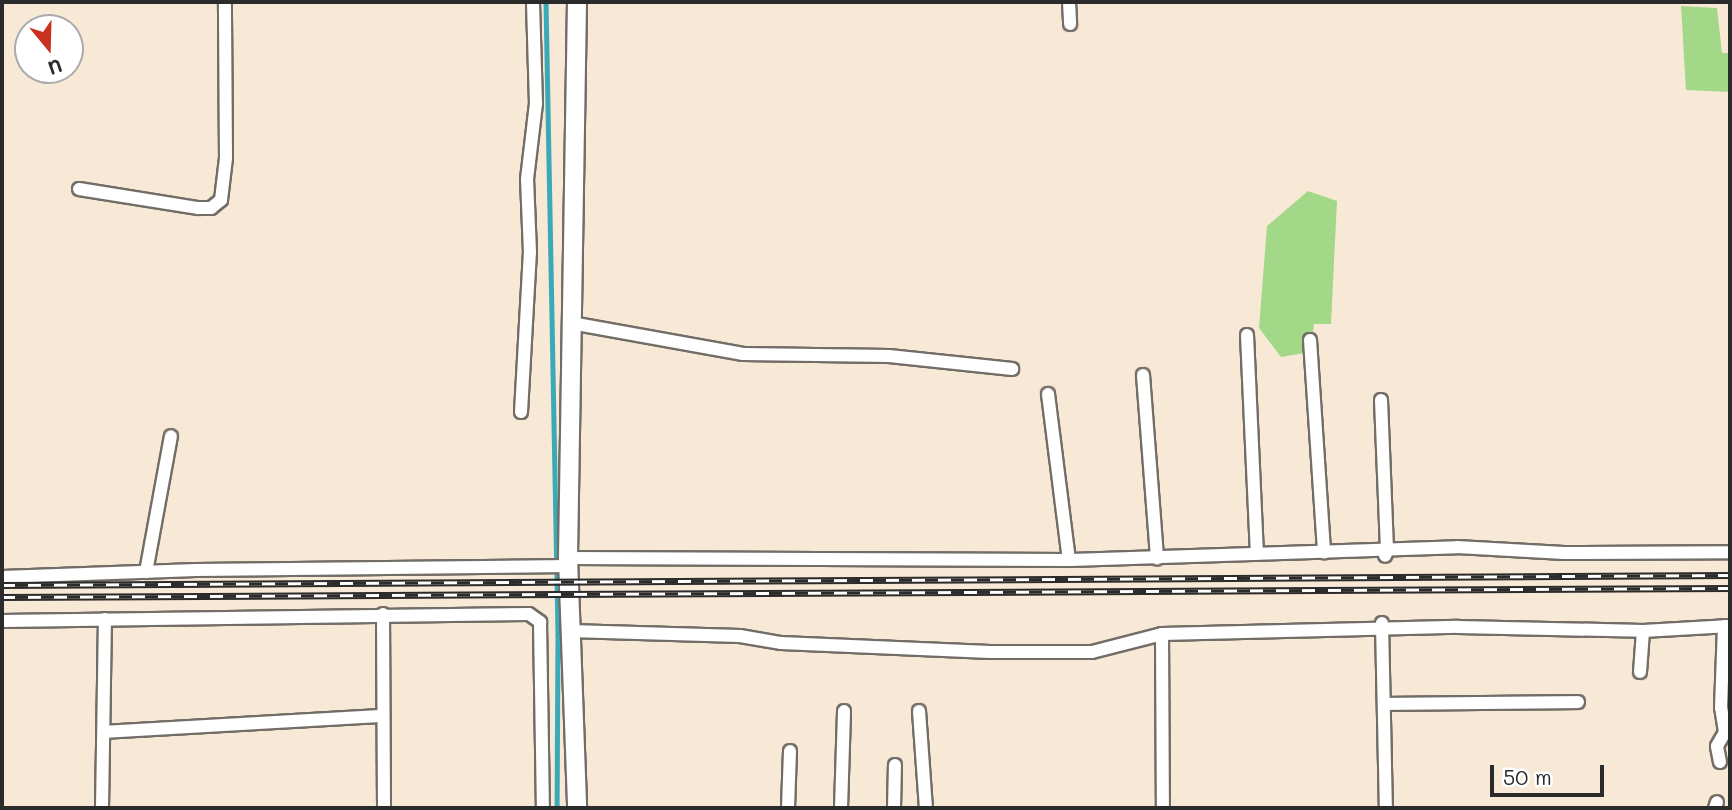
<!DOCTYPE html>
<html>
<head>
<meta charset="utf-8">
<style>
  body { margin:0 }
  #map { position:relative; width:1732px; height:810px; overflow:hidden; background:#f8e8d6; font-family:Mali,sans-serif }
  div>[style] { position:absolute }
  .green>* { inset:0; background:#a4d889 }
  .stream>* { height:4.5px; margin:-2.25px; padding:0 2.25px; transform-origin:2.25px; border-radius:2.25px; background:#3aaab7 }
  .roads { filter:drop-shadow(2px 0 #736d67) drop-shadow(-2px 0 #736d67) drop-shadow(0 2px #736d67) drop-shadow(0 -2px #736d67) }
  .minor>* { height:12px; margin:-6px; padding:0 6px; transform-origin:6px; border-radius:6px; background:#fff }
  .secondary>* { height:18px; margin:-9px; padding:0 9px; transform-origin:9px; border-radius:9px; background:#fff }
  .rail>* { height:7px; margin-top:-3.5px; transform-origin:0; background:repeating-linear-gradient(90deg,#fff 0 13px,#2b2b2b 0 26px); box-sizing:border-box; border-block:2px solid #2b2b2b }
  span { translate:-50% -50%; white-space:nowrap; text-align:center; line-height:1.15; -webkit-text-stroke:7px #fff; paint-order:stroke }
  .frame { position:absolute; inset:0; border:4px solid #2b2b2b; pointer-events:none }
  .north { position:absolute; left:14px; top:14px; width:70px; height:70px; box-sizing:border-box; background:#fff; border:2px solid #aaa; border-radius:50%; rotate:161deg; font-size:19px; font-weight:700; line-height:28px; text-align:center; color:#2b2b2b }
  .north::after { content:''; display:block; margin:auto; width:24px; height:32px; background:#c8321e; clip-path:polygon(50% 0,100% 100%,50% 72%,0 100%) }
  .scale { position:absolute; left:1490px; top:765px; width:114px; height:32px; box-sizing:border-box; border:4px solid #2b2b2b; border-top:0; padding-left:9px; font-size:21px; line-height:24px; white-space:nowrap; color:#2b2b2b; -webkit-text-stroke:5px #fff; paint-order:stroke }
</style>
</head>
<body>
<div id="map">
  <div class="green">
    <div style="clip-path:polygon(1681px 6px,1717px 8px,1722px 53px,1730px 53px,1730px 92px,1686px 90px)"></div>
    <div style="clip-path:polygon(1308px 191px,1337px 201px,1331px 324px,1314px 324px,1310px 352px,1281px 357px,1259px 328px,1267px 226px)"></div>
  </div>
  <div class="stream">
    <div style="left:546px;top:2px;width:633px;rotate:88.91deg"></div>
    <div style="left:558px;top:635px;width:173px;rotate:90.3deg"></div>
  </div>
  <div class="roads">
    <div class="minor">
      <div style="left:1069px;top:2px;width:22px;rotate:87deg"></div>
      <div style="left:79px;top:189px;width:121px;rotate:9.1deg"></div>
      <div style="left:198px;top:208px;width:13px"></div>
      <div style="left:211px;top:208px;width:13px;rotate:-39deg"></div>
      <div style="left:221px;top:200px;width:42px;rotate:-83.2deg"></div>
      <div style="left:226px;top:158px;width:156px;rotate:-90.4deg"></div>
      <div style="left:571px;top:323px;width:175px;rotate:10.2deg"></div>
      <div style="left:743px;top:354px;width:146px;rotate:0.8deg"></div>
      <div style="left:889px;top:356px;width:124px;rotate:6deg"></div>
      <div style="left:1247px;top:335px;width:219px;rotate:87.4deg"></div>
      <div style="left:1310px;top:340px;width:213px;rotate:86.2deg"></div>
      <div style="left:1143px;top:375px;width:184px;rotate:85.6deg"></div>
      <div style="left:1048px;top:394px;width:167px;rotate:82.8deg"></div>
      <div style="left:1381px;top:400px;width:151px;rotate:87.7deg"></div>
      <div style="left:1387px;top:551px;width:5px;rotate:112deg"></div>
      <div style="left:521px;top:412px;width:159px;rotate:-86.8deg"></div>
      <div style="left:530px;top:253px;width:74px;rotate:-92.3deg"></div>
      <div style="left:527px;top:179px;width:76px;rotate:-83.2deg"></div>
      <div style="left:536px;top:104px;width:102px;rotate:-91.7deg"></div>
      <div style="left:568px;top:558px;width:501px;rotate:0.23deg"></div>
      <div style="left:1069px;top:560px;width:388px;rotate:-1.9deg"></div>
      <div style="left:1457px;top:547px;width:107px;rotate:3.2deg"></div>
      <div style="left:1564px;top:553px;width:166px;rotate:-0.3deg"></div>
      <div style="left:146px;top:572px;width:138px;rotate:-79.6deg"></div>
      <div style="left:2px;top:577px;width:194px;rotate:-2.1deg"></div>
      <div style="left:196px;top:570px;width:373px;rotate:-0.6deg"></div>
      <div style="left:383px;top:614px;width:194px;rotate:89.7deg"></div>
      <div style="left:2px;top:621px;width:527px;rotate:-0.76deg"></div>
      <div style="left:529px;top:614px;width:14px;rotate:36deg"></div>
      <div style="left:540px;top:622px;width:186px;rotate:89.1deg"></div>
      <div style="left:1382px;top:623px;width:185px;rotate:88.8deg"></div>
      <div style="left:570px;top:631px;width:170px;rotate:1.7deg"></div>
      <div style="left:740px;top:636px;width:42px;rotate:9.7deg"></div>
      <div style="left:781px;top:643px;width:209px;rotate:2.5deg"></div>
      <div style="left:990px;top:652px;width:102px"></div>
      <div style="left:1092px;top:652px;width:72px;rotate:-14.4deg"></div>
      <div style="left:1162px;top:634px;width:296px;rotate:-1.4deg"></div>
      <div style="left:1458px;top:627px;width:185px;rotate:1.2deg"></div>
      <div style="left:1643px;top:631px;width:87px;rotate:-3.3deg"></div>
      <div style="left:1162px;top:634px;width:174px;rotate:89.7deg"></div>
      <div style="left:1640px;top:672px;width:41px;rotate:-85.8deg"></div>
      <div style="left:1385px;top:704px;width:193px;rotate:-0.6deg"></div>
      <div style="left:919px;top:711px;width:97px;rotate:85.9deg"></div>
      <div style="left:104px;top:732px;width:279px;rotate:-3.3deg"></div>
      <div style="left:1720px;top:762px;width:16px;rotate:-101deg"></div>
      <div style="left:1717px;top:746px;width:16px;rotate:-60deg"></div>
      <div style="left:1725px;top:732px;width:24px;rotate:-99deg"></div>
      <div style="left:1721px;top:708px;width:82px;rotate:-87.9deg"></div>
      <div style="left:102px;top:808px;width:189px;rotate:-89.1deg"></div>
      <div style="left:788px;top:808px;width:57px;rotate:-88deg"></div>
      <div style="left:841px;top:808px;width:97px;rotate:-88.2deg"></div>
      <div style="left:894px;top:808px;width:43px;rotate:-88.7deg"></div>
      <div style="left:1715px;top:808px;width:6px;rotate:-72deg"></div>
    </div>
    <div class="secondary">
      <div style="left:577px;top:2px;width:556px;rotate:90.93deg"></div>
      <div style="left:568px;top:558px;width:250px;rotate:87.9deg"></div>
    </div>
  </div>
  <div class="rail">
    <div style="left:2px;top:585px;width:1728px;rotate:-0.33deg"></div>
    <div style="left:2px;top:597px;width:1728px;rotate:-0.3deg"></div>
  </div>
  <div class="frame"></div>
  <div class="north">U</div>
  <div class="scale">50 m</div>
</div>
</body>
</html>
